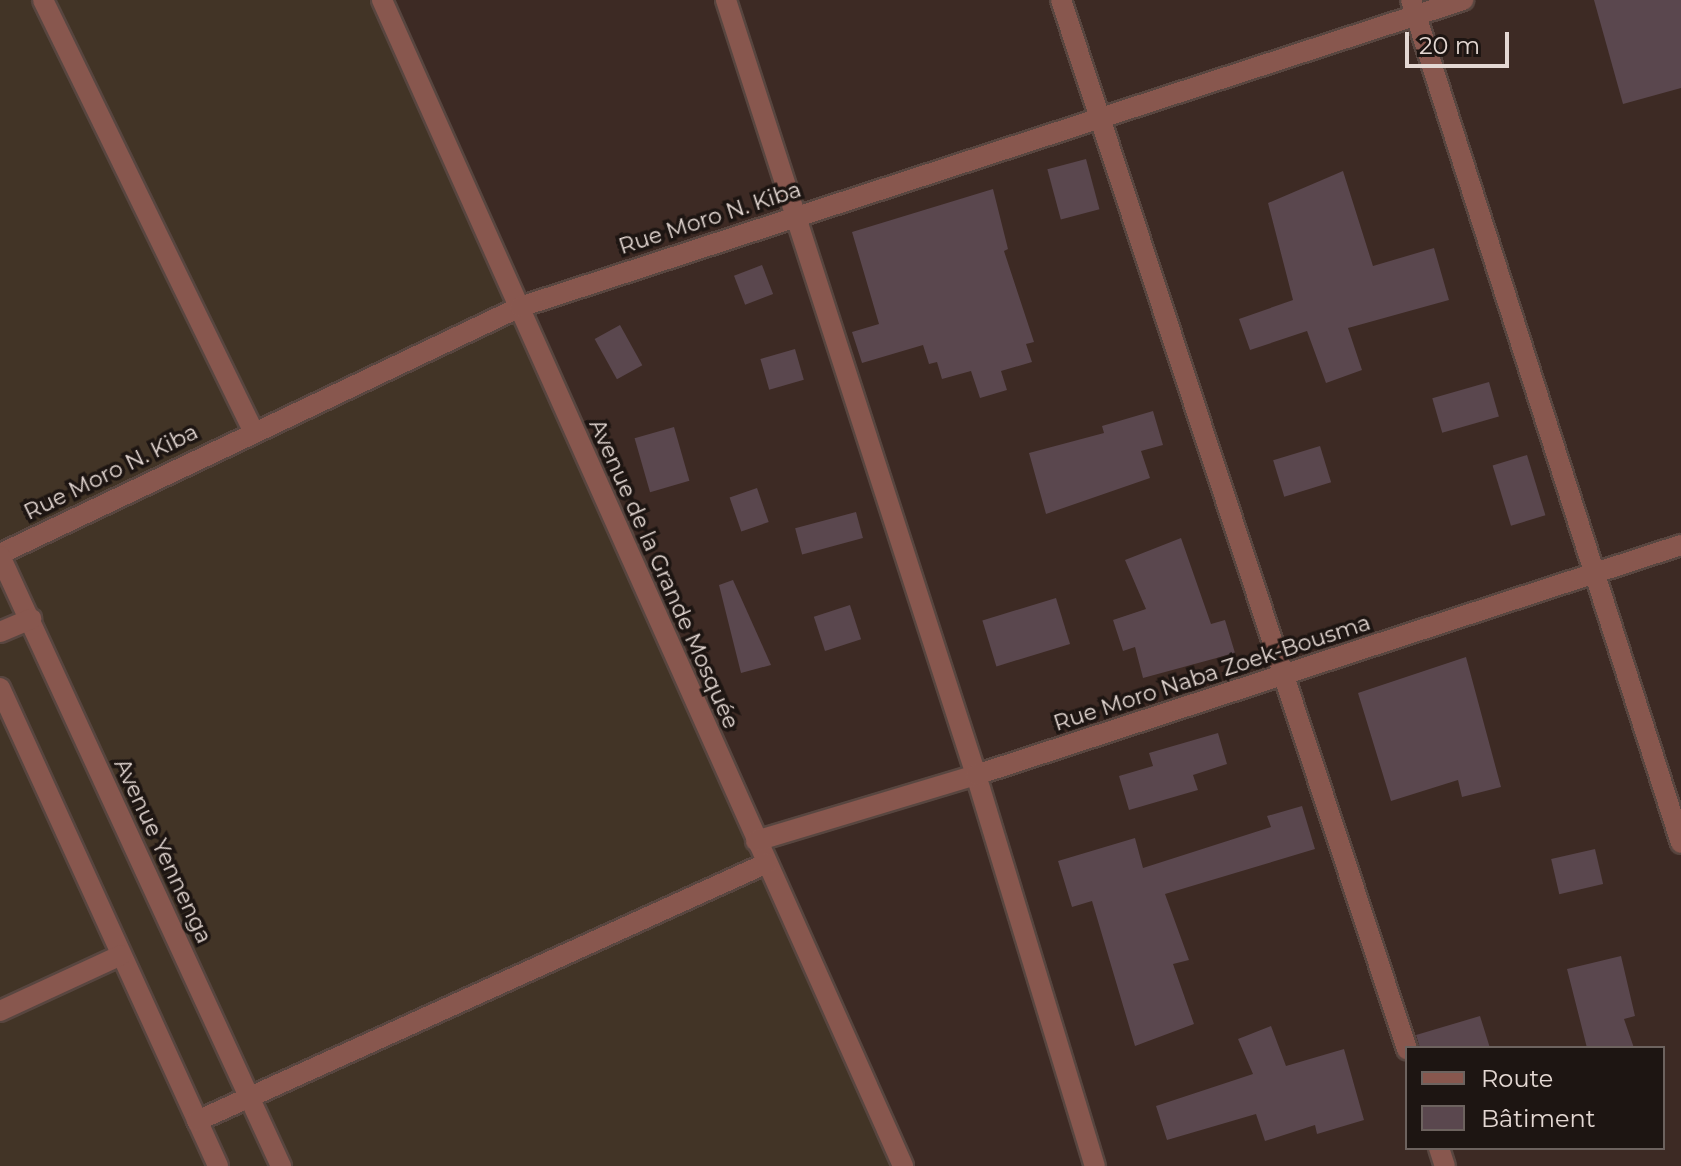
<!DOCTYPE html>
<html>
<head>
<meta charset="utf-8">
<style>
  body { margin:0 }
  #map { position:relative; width:1681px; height:1166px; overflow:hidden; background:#3d2a24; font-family:Montserrat,sans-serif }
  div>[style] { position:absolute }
  .commercial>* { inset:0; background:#423426 }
  .building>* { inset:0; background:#5a474e; transform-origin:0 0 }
  .roads { filter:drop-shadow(2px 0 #584640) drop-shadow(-2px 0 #584640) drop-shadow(0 2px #584640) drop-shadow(0 -2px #584640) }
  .street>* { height:20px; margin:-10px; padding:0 10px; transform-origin:10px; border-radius:10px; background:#88574e }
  span { translate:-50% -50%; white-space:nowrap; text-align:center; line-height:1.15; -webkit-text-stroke:7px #1d1512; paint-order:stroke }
  .street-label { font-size:22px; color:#e4d8d3 }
  .legend { position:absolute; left:1405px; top:1046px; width:260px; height:104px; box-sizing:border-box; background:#1d1512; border:2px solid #6d635f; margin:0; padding:10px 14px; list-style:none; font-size:24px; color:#e4d8d3 }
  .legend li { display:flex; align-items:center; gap:16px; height:40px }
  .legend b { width:40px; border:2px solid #6d635f }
  .scale { position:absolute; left:1405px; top:32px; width:104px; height:36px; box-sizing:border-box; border:4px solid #e4d8d3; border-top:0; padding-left:10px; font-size:24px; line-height:28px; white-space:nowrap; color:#e4d8d3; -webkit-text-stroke:6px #1d1512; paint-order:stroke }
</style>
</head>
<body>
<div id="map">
  <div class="commercial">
    <div style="clip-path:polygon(0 0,382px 0,903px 1166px,0 1166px)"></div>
  </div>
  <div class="building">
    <div style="clip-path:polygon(1594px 0,1681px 0,1681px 88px,1623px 104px)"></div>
    <div style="left:1086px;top:159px;width:52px;height:40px;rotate:75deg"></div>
    <div style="clip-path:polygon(1343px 171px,1373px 266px,1434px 248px,1449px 300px,1348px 328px,1362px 370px,1326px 383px,1307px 331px,1250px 350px,1239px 319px,1293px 300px,1268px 203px)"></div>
    <div style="clip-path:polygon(993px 189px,1008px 249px,1004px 251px,1034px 342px,1026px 344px,1032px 362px,1001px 371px,1007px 390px,980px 398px,971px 371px,942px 379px,937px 362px,929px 364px,923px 345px,862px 363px,852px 332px,879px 324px,852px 232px)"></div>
    <div style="left:762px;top:265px;width:31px;height:30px;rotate:69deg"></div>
    <div style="left:620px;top:325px;width:46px;height:29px;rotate:61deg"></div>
    <div style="left:795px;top:349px;width:32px;height:36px;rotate:74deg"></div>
    <div style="left:1489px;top:382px;width:36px;height:59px;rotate:74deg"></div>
    <div style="clip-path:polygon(1153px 411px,1163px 445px,1141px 451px,1150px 478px,1046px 514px,1029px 453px,1104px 433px,1102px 426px)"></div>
    <div style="left:674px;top:427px;width:56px;height:41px;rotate:74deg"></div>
    <div style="left:1320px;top:446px;width:38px;height:49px;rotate:73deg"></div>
    <div style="left:1527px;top:455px;width:63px;height:36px;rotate:73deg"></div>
    <div style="left:757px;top:488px;width:36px;height:29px;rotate:71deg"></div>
    <div style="left:856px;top:512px;width:27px;height:63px;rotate:75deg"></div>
    <div style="clip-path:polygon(1181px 538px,1211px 624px,1225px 620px,1235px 653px,1143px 678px,1135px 647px,1123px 651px,1113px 620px,1146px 609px,1125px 560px)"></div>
    <div style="clip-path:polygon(733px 580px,771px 665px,741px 673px,719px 585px)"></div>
    <div style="left:1056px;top:598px;width:48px;height:77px;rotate:73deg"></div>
    <div style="left:850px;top:605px;width:36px;height:38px;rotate:72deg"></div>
    <div style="clip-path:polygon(1466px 657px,1501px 787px,1462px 797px,1458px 780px,1391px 801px,1358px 693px)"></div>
    <div style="clip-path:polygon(1218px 733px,1227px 764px,1193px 775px,1198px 790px,1129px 810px,1119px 776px,1153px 766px,1149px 753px)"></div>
    <div style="clip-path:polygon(1302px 806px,1315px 849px,1165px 894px,1189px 960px,1173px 964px,1194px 1024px,1135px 1046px,1092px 901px,1072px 907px,1058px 861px,1135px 838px,1143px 868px,1271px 827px,1267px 816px)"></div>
    <div style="left:1595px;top:849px;width:36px;height:45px;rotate:77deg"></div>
    <div style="clip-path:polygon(1621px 956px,1635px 1016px,1624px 1019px,1634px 1048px,1587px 1048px,1567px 969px)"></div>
    <div style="clip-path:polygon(1480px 1016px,1490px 1048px,1420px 1048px,1416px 1035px)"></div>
    <div style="clip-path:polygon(1271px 1026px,1286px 1066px,1344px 1049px,1364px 1120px,1317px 1134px,1315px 1125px,1265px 1141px,1256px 1114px,1167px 1140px,1156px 1106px,1253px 1074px,1238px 1039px)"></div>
  </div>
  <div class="roads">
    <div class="street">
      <div style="left:43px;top:0;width:477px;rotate:64deg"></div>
      <div style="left:382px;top:0;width:1277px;rotate:65.92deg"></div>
      <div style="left:726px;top:0;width:814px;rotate:72.12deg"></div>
      <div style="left:976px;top:775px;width:409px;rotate:73.1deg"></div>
      <div style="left:1061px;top:0;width:1105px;rotate:71.75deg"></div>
      <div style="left:1411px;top:0;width:885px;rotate:72.24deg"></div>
      <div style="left:0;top:554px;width:576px;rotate:-25.41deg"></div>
      <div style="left:520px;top:307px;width:992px;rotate:-18.03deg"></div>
      <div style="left:0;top:556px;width:672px;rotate:65.27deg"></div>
      <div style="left:0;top:632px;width:34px;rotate:-23deg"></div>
      <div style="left:0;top:688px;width:525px;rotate:65.48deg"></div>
      <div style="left:756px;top:841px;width:230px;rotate:-16.7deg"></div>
      <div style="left:976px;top:775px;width:742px;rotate:-18.07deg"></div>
      <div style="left:0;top:1011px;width:133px;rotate:-24.8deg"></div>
      <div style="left:197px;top:1121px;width:626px;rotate:-24.35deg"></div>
      <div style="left:1439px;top:1148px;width:19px;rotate:72deg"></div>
    </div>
  </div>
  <div class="street-label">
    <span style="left:710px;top:218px;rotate:-18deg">Rue Moro N. Kiba</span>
    <span style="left:111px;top:472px;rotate:-26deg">Rue Moro N. Kiba</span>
    <span style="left:664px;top:574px;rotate:66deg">Avenue de la Grande Mosquée</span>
    <span style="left:1212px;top:673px;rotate:-18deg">Rue Moro Naba Zoek-Bousma</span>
    <span style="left:163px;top:851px;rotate:65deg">Avenue Yennenga</span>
  </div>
  <ul class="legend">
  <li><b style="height:10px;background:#88574e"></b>Route</li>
  <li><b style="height:22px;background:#5a474e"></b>Bâtiment</li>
  </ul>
  <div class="scale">20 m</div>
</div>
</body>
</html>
